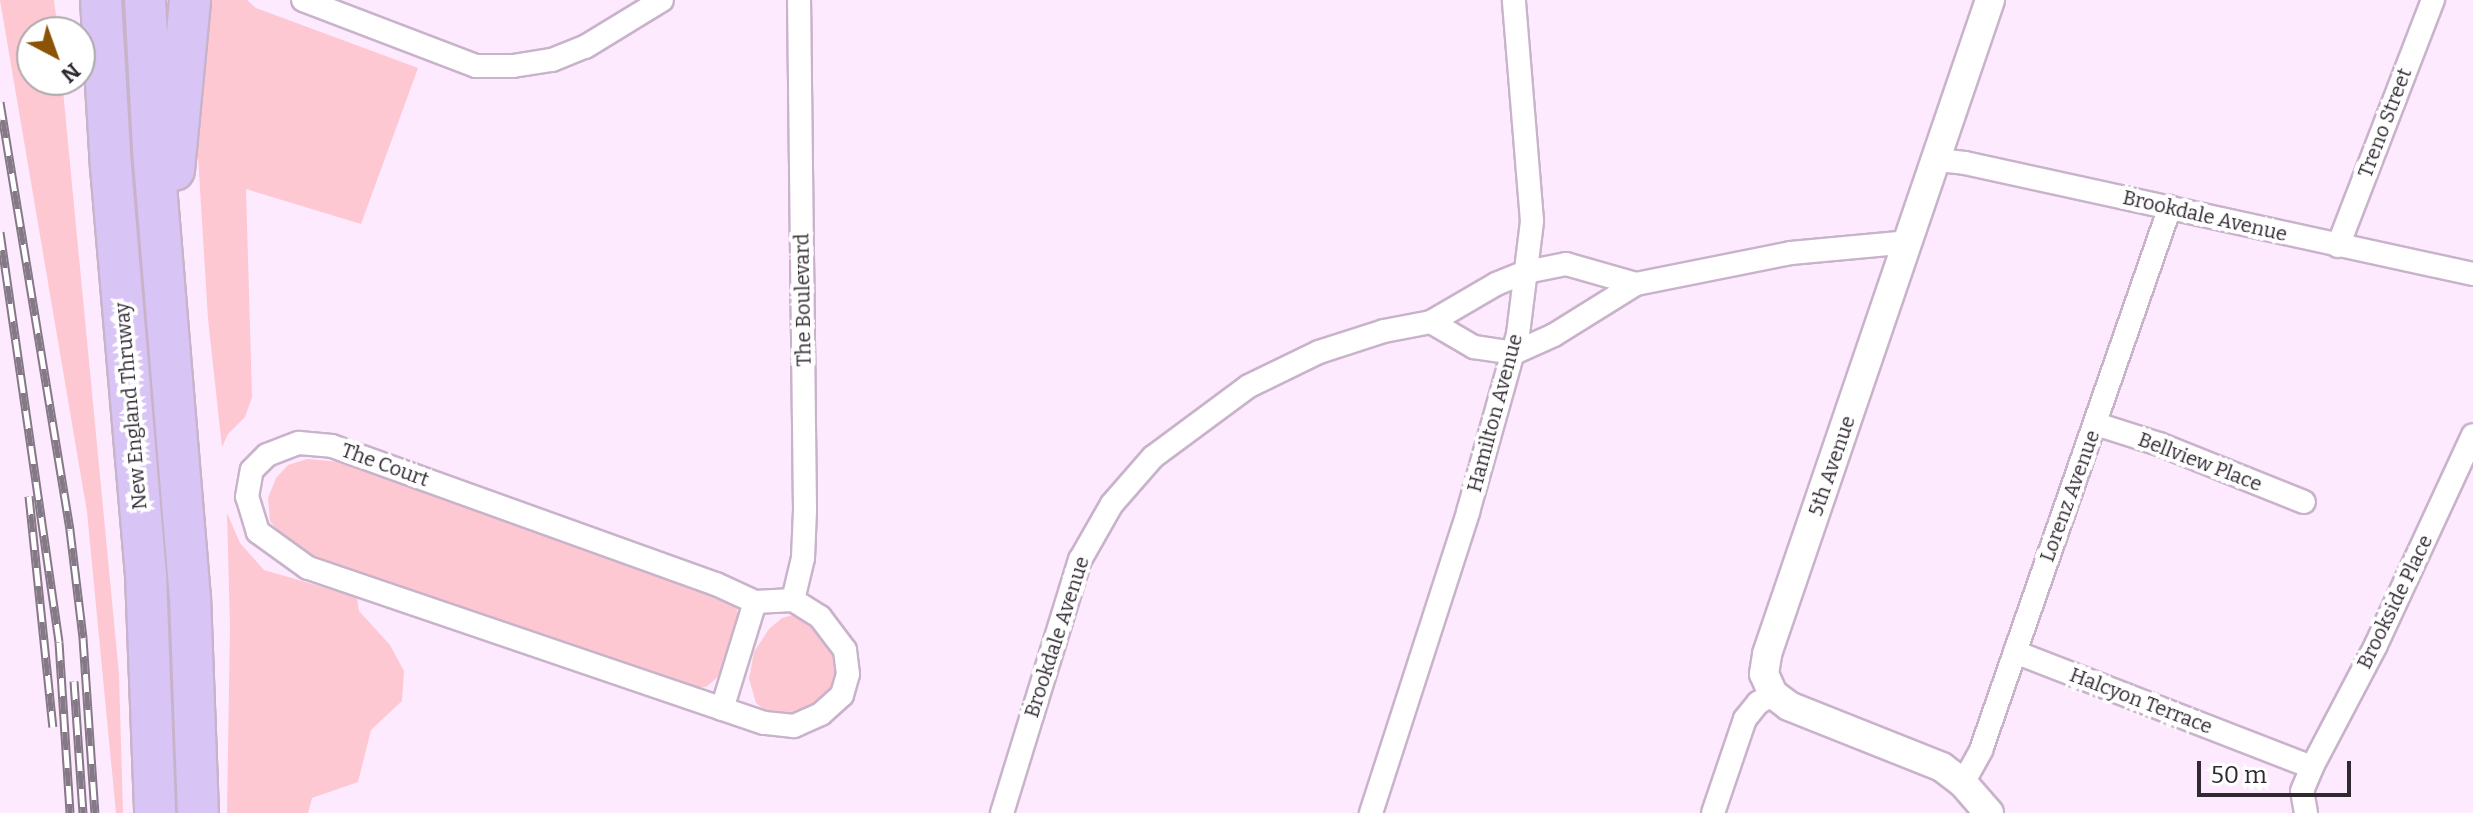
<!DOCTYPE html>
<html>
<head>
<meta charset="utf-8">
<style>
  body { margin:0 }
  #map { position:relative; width:2473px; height:813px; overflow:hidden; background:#fdeafe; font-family:Bitter,serif }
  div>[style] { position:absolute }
  .green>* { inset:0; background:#fdc8d2 }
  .roads { filter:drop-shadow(2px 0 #c9b3cb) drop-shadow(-2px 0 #c9b3cb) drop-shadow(0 2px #c9b3cb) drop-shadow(0 -2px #c9b3cb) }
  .minor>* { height:22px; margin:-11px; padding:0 11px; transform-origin:11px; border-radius:11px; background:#fff }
  .tertiary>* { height:28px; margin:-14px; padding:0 14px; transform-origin:14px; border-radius:14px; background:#fff }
  .motorway>* { height:40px; margin:-20px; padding:0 20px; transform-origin:20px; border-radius:20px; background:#d8c4f5 }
  .rail>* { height:9px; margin-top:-4.5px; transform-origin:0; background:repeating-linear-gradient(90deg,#fff 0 18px,#867987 0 36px); box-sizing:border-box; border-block:2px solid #867987 }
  span { translate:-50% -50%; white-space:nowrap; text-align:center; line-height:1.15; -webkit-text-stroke:7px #fff; paint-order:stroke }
  .street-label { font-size:20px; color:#312932 }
  .north { position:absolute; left:16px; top:16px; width:80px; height:80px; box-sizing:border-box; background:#fff; border:2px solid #ada9ad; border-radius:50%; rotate:139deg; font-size:22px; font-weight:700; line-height:32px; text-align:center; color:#312932 }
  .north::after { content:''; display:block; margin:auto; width:28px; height:36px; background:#8a5305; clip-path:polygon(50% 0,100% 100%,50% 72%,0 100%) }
  .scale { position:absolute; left:2197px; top:761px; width:154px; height:36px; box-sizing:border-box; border:4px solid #312932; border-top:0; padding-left:10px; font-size:24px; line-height:28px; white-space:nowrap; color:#312932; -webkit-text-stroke:6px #fff; paint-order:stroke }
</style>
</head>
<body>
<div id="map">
  <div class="green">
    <div style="clip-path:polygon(0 0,54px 0,58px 32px,32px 32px,32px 80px,62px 80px,119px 674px,123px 813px,116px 813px,87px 512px)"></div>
    <div style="clip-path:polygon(203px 0,247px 0,256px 8px,418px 68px,361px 224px,246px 189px,252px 397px,245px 417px,228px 434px,222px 447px,208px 319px,197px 140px)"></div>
    <div style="clip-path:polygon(307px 459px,342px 462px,725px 596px,736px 604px,740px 626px,719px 676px,706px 687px,691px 688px,293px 549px,270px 521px,268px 498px,276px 478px,288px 465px)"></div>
    <div style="clip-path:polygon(227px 513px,240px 543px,264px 570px,357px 597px,359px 611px,390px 645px,404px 671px,402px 701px,371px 730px,358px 782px,312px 798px,308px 813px,227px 813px,230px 626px)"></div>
    <div style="clip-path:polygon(800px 613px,815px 624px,829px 645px,838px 672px,836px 684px,827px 701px,802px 716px,769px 714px,756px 703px,749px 679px,754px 652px,769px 629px,782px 618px)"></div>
  </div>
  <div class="roads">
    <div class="minor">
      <div style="left:303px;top:0;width:185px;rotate:20.9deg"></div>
      <div style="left:476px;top:66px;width:37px"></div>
      <div style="left:513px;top:66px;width:39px;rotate:-9deg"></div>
      <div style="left:552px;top:60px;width:35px;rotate:-22deg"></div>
      <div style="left:585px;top:47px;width:90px;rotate:-31.4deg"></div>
      <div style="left:1937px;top:160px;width:28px;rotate:6deg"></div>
      <div style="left:1965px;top:163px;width:520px;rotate:12.33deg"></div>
      <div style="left:2338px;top:246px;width:264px;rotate:-68.9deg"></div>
      <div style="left:1431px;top:322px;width:50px;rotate:30.2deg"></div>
      <div style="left:1474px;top:347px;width:40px;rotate:8.5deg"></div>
      <div style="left:1514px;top:353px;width:44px;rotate:-24.2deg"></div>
      <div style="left:1554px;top:335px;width:97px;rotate:-31.9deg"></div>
      <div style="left:2096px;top:424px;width:66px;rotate:17.6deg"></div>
      <div style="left:2159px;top:444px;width:156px;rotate:21.8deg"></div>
      <div style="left:299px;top:443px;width:33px;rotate:5deg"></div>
      <div style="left:332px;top:446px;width:408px;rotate:19.8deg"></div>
      <div style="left:716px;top:584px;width:43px;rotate:24.8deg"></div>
      <div style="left:755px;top:602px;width:38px;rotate:-3deg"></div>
      <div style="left:793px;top:600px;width:32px;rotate:32deg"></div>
      <div style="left:820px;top:617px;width:41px;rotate:52.9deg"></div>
      <div style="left:845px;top:650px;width:24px;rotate:83deg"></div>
      <div style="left:848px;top:674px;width:22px;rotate:106deg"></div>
      <div style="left:842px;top:695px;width:28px;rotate:138deg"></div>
      <div style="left:821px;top:714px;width:30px;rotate:156deg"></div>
      <div style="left:794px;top:726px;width:30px;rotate:-174deg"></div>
      <div style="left:764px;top:723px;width:482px;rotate:-161.2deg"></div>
      <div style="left:308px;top:568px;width:62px;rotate:-144.2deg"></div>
      <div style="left:258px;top:532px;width:37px;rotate:-107deg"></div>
      <div style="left:247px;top:497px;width:27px;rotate:-80deg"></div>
      <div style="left:252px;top:470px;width:21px;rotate:-45deg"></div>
      <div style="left:267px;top:455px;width:34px;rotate:-21deg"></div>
      <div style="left:793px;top:600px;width:43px;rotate:-76.6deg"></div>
      <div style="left:803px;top:558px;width:48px;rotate:-87.6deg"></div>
      <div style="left:805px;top:510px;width:510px;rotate:-90.67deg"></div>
      <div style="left:2015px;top:652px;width:318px;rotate:21.2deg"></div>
      <div style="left:722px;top:709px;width:112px;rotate:-72.9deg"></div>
      <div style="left:1963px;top:783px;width:38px;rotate:-61deg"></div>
      <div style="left:1981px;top:750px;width:575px;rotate:-70.81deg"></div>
      <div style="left:1002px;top:813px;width:265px;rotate:-72.9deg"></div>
      <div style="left:1080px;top:560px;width:64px;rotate:-60.3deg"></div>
      <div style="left:1112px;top:504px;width:62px;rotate:-48.9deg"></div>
      <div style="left:1153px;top:457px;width:119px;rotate:-36.5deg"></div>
      <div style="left:1249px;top:386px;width:78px;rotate:-25.9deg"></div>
      <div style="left:1319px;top:352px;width:68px;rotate:-17.9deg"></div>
      <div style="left:1384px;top:331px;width:48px;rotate:-10.8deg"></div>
      <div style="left:1431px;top:322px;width:75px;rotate:-30.3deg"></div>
      <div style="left:1496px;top:284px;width:32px;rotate:-22deg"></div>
      <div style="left:1526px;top:272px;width:41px;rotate:-11.3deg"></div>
      <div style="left:1566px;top:264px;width:73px;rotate:15.9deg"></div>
      <div style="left:1636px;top:284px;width:158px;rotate:-11.3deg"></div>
      <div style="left:1791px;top:253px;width:119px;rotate:-5.3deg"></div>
      <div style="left:1371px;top:813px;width:316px;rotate:-72.1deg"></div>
      <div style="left:1468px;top:512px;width:185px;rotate:-74.3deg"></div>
      <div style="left:1518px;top:334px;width:114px;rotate:-82.9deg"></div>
      <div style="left:1532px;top:221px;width:222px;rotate:-94.7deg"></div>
      <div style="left:1713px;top:813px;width:99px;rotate:-71.2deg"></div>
      <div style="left:1745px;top:719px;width:21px;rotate:-51deg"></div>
      <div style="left:1758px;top:703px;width:17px;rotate:-31deg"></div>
      <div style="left:2306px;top:813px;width:22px;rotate:-100deg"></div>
      <div style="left:2302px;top:791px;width:26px;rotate:-67deg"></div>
      <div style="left:2312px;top:767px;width:138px;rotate:-62.3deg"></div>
      <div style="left:2376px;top:645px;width:231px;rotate:-65.2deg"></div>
    </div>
    <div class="tertiary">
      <div style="left:1989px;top:813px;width:40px;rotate:-131deg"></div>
      <div style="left:1963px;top:783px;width:26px;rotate:-143deg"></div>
      <div style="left:1942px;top:767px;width:165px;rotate:-158.3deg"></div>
      <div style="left:1789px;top:706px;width:20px;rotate:-143deg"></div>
      <div style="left:1773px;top:694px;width:22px;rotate:-114deg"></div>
      <div style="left:1764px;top:674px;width:20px;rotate:-81deg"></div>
      <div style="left:1767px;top:654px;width:691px;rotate:-71.17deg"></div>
    </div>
    <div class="motorway">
      <div style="left:101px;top:0;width:167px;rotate:86.6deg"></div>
      <div style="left:111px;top:167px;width:409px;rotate:85.1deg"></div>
      <div style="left:146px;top:575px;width:238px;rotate:87.8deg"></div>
      <div style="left:145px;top:0;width:149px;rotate:86.9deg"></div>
      <div style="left:153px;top:149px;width:449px;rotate:85.3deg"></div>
      <div style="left:190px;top:596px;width:217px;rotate:87.9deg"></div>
      <div style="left:174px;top:170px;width:171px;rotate:-84.6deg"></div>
    </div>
  </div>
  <div class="rail">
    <div style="left:0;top:102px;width:434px;rotate:80.7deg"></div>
    <div style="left:70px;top:530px;width:109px;rotate:83.1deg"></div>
    <div style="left:83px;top:638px;width:175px;rotate:86.1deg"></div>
    <div style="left:0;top:232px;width:414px;rotate:81.8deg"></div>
    <div style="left:59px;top:642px;width:171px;rotate:86.3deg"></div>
    <div style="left:29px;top:496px;width:232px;rotate:84.1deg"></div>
    <div style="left:74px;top:681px;width:132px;rotate:86.1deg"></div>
  </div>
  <div class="street-label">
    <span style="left:2385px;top:123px;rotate:-69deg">Treno Street</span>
    <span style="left:2205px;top:216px;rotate:13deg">Brookdale Avenue</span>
    <span style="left:803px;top:300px;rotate:-91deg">The Boulevard</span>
    <span style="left:131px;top:406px;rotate:-95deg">New England Thruway</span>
    <span style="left:1495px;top:413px;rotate:-75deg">Hamilton Avenue</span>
    <span style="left:2200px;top:462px;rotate:21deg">Bellview Place</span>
    <span style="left:385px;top:465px;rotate:20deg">The Court</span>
    <span style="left:1832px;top:466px;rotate:-71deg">5th Avenue</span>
    <span style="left:2070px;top:496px;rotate:-70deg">Lorenz Avenue</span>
    <span style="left:2395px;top:602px;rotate:-64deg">Brookside Place</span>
    <span style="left:1057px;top:637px;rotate:-72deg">Brookdale Avenue</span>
    <span style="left:2141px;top:701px;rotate:21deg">Halcyon Terrace</span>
  </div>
  <div class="north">N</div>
  <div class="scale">50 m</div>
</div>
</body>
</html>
